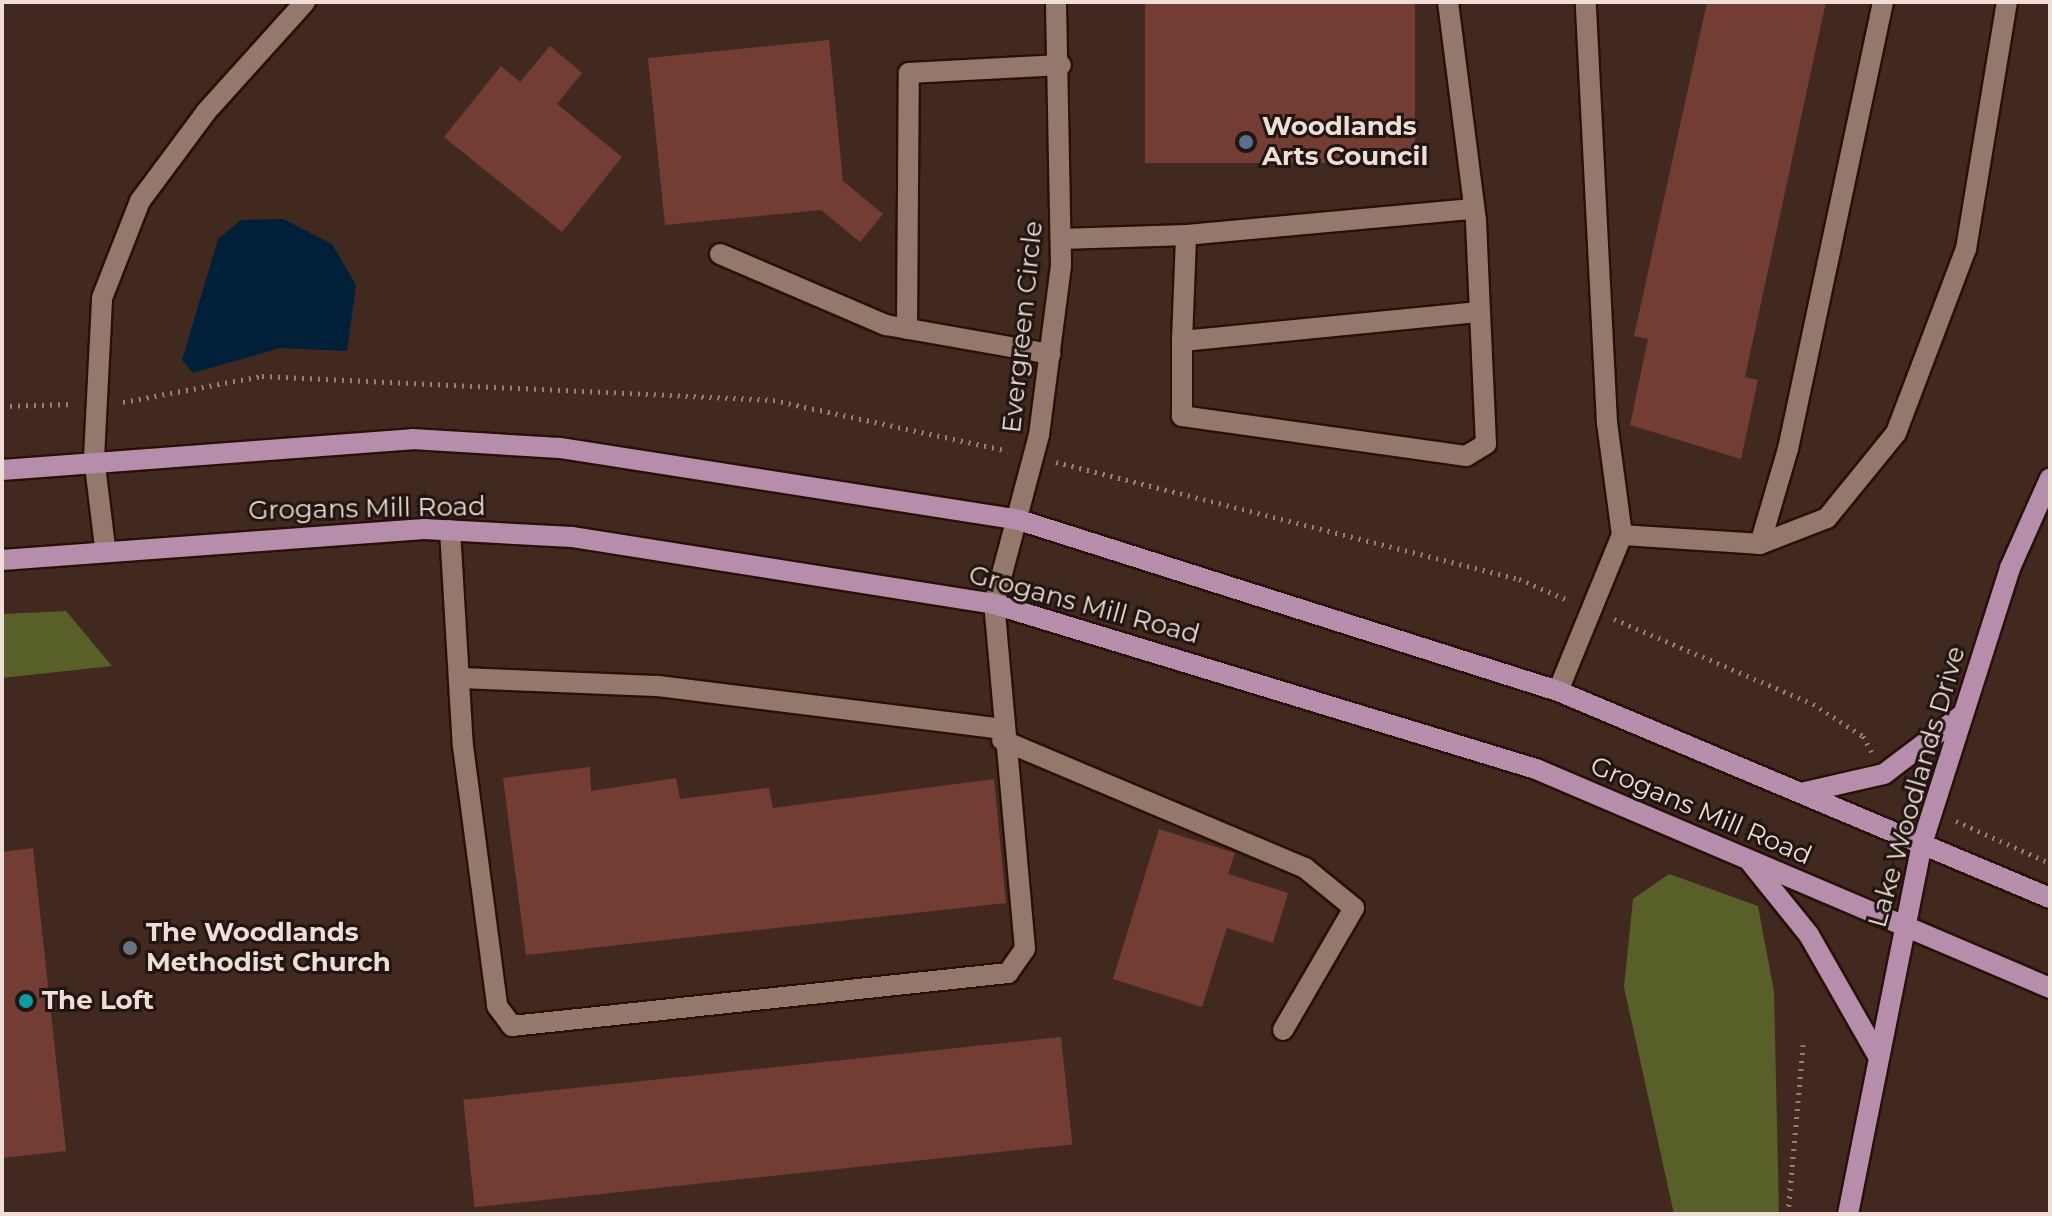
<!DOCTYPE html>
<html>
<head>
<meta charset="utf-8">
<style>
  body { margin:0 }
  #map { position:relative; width:2052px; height:1216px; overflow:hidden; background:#42291f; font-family:Montserrat,sans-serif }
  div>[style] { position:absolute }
  .forest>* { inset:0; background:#585f29 }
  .water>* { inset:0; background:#002039 }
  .building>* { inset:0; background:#733d34; transform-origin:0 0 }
  .path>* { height:5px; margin-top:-2.5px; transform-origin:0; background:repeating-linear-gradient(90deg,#968179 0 2px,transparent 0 8px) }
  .roads { filter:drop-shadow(2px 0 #271108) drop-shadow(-2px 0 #271108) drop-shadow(0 2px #271108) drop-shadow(0 -2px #271108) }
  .minor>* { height:20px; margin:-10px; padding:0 10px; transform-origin:10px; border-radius:10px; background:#95786c }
  .major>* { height:20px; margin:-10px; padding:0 10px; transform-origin:10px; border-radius:10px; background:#b68dab }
  .dots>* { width:22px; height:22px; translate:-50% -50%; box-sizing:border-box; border:4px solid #201510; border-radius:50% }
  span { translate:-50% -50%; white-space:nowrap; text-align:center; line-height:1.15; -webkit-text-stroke:6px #201510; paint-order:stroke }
  .poi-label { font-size:26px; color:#efded8; font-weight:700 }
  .left { translate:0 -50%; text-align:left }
  .street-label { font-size:26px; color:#efded8 }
  .frame { position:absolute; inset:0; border:4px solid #efded8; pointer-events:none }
</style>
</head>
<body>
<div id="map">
  <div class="forest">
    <div style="clip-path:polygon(66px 611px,112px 666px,2px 678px,2px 614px)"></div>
    <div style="clip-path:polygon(1669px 874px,1758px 906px,1774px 992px,1779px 1214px,1674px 1214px,1624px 987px,1633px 899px)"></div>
  </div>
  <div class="water">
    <div style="clip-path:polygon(283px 219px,332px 244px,356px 285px,347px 351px,280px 348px,193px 373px,182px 360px,218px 239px,241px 220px)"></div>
  </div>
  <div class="building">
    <div style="left:1145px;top:2px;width:270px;height:161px"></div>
    <div style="clip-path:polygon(1707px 2px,1826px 2px,1745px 377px,1758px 380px,1741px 459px,1630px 425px,1648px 339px,1634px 336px)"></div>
    <div style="clip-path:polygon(829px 40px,843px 181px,883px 214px,860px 242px,821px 210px,665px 225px,648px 58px)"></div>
    <div style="clip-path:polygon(550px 46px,582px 73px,557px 104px,622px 157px,562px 232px,444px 137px,501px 66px,520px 82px)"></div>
    <div style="clip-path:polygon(590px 767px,591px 791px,676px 778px,680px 799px,769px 788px,773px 808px,994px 779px,1006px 903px,526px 955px,503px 778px)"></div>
    <div style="clip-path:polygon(1159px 829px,1235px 853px,1228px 874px,1288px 893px,1273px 943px,1227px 928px,1202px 1007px,1113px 979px)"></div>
    <div style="clip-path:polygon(33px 848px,66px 1151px,2px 1158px,2px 852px)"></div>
    <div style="left:1061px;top:1037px;width:108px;height:601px;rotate:84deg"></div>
  </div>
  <div class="path">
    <div style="left:123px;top:402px;width:141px;rotate:-10.6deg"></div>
    <div style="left:262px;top:376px;width:512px;rotate:2.69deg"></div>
    <div style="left:773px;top:400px;width:240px;rotate:12.2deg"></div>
    <div style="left:2px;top:406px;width:71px;rotate:-1.6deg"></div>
    <div style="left:1056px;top:462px;width:478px;rotate:14.2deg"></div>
    <div style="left:1519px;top:579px;width:53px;rotate:23.2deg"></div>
    <div style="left:1614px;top:619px;width:216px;rotate:23.1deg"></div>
    <div style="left:1813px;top:704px;width:59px;rotate:32.6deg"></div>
    <div style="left:1863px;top:736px;width:18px;rotate:61deg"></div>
    <div style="left:1956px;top:821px;width:103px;rotate:24.1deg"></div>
    <div style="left:1788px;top:1214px;width:170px;rotate:-84.9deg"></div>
  </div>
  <div class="roads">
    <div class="minor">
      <div style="left:1448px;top:2px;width:221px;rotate:82.7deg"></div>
      <div style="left:1476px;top:221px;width:91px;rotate:87.5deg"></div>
      <div style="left:1480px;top:312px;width:132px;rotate:87.4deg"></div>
      <div style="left:1486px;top:444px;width:23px;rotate:149deg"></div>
      <div style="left:1466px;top:456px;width:287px;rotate:-172deg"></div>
      <div style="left:1182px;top:416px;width:75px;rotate:-90deg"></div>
      <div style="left:1182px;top:341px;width:299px;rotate:-5.6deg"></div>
      <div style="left:1062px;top:239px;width:124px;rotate:-1.8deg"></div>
      <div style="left:720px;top:254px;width:181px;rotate:23.2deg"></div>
      <div style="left:886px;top:325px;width:167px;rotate:10deg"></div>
      <div style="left:907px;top:329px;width:256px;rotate:-89.6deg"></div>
      <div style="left:909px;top:73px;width:152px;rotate:-3deg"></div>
      <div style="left:1182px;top:341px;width:106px;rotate:-87.8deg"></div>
      <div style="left:1186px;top:235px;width:289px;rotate:-5.2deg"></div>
      <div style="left:450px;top:530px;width:216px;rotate:86.6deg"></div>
      <div style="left:463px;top:746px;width:262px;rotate:82.5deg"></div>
      <div style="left:497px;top:1006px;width:25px;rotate:53deg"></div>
      <div style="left:512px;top:1026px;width:499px;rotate:-6.1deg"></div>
      <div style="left:1008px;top:973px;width:29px;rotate:-55deg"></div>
      <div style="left:1025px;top:949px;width:346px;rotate:-95.1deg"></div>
      <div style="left:994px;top:604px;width:175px;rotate:-75.1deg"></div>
      <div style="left:1039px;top:435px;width:171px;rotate:-82.6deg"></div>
      <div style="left:1061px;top:265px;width:263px;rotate:-91.1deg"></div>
      <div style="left:1622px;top:535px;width:138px;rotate:3.7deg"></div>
      <div style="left:1760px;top:544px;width:99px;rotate:-73.6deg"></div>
      <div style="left:1788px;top:449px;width:457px;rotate:-78deg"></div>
      <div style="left:1760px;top:544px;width:72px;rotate:-21.2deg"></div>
      <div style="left:1827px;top:518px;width:109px;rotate:-50.9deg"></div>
      <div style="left:1896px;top:433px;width:197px;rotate:-69.2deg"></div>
      <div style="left:1966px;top:249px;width:250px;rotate:-80.6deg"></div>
      <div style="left:105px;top:547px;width:90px;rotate:-97deg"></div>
      <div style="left:94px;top:458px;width:160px;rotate:-87.1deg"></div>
      <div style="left:102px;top:298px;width:104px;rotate:-68.6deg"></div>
      <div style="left:140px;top:201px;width:111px;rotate:-53.4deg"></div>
      <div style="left:206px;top:112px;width:148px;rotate:-48deg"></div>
      <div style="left:459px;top:678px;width:199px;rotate:2.3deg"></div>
      <div style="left:658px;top:686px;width:346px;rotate:7.1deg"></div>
      <div style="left:1558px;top:691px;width:169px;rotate:-67.7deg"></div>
      <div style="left:1622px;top:535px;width:113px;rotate:-97.6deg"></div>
      <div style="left:1607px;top:423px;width:422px;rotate:-92.9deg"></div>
      <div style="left:1002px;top:740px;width:329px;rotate:22.9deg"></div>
      <div style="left:1305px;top:868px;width:63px;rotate:39.2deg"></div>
      <div style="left:1354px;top:908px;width:141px;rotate:120.2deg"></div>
    </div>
    <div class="major">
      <div style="left:2px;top:470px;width:411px;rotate:-4.3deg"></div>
      <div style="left:412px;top:439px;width:148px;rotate:3.5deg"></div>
      <div style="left:560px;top:448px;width:465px;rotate:8.9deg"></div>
      <div style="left:1019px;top:520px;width:565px;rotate:17.6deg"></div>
      <div style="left:1558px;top:691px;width:534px;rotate:22.82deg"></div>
      <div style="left:2px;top:560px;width:423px;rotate:-4.2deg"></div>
      <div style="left:424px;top:529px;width:148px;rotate:3.1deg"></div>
      <div style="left:572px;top:537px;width:427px;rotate:9deg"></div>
      <div style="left:994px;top:604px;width:567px;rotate:16.93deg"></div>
      <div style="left:1536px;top:769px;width:559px;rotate:23.08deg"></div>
      <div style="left:1801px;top:793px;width:85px;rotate:-12.9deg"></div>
      <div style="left:1884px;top:774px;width:99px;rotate:-37.2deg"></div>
      <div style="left:1751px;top:863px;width:92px;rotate:51.1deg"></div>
      <div style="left:1809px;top:935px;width:139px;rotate:60.3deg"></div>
      <div style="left:1848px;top:1214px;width:377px;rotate:-78.7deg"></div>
      <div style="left:1922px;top:844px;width:290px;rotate:-72.3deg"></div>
      <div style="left:2010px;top:568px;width:98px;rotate:-66deg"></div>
    </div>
  </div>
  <div class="dots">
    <div style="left:1246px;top:142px;background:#5c6f8a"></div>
    <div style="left:130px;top:948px;background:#6b7280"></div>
    <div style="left:26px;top:1001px;background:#0f9aa8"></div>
  </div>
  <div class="poi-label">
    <span class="left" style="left:1262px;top:142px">Woodlands<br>Arts Council</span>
    <span class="left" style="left:146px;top:948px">The Woodlands<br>Methodist Church</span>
    <span class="left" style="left:42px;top:1001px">The Loft</span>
  </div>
  <div class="street-label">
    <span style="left:1023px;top:327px;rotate:-84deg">Evergreen Circle</span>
    <span style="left:367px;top:509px;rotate:-1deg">Grogans Mill Road</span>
    <span style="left:1084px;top:605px;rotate:15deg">Grogans Mill Road</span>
    <span style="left:1917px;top:787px;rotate:-74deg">Lake Woodlands Drive</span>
    <span style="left:1701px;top:811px;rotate:23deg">Grogans Mill Road</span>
  </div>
  <div class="frame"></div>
</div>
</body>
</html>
